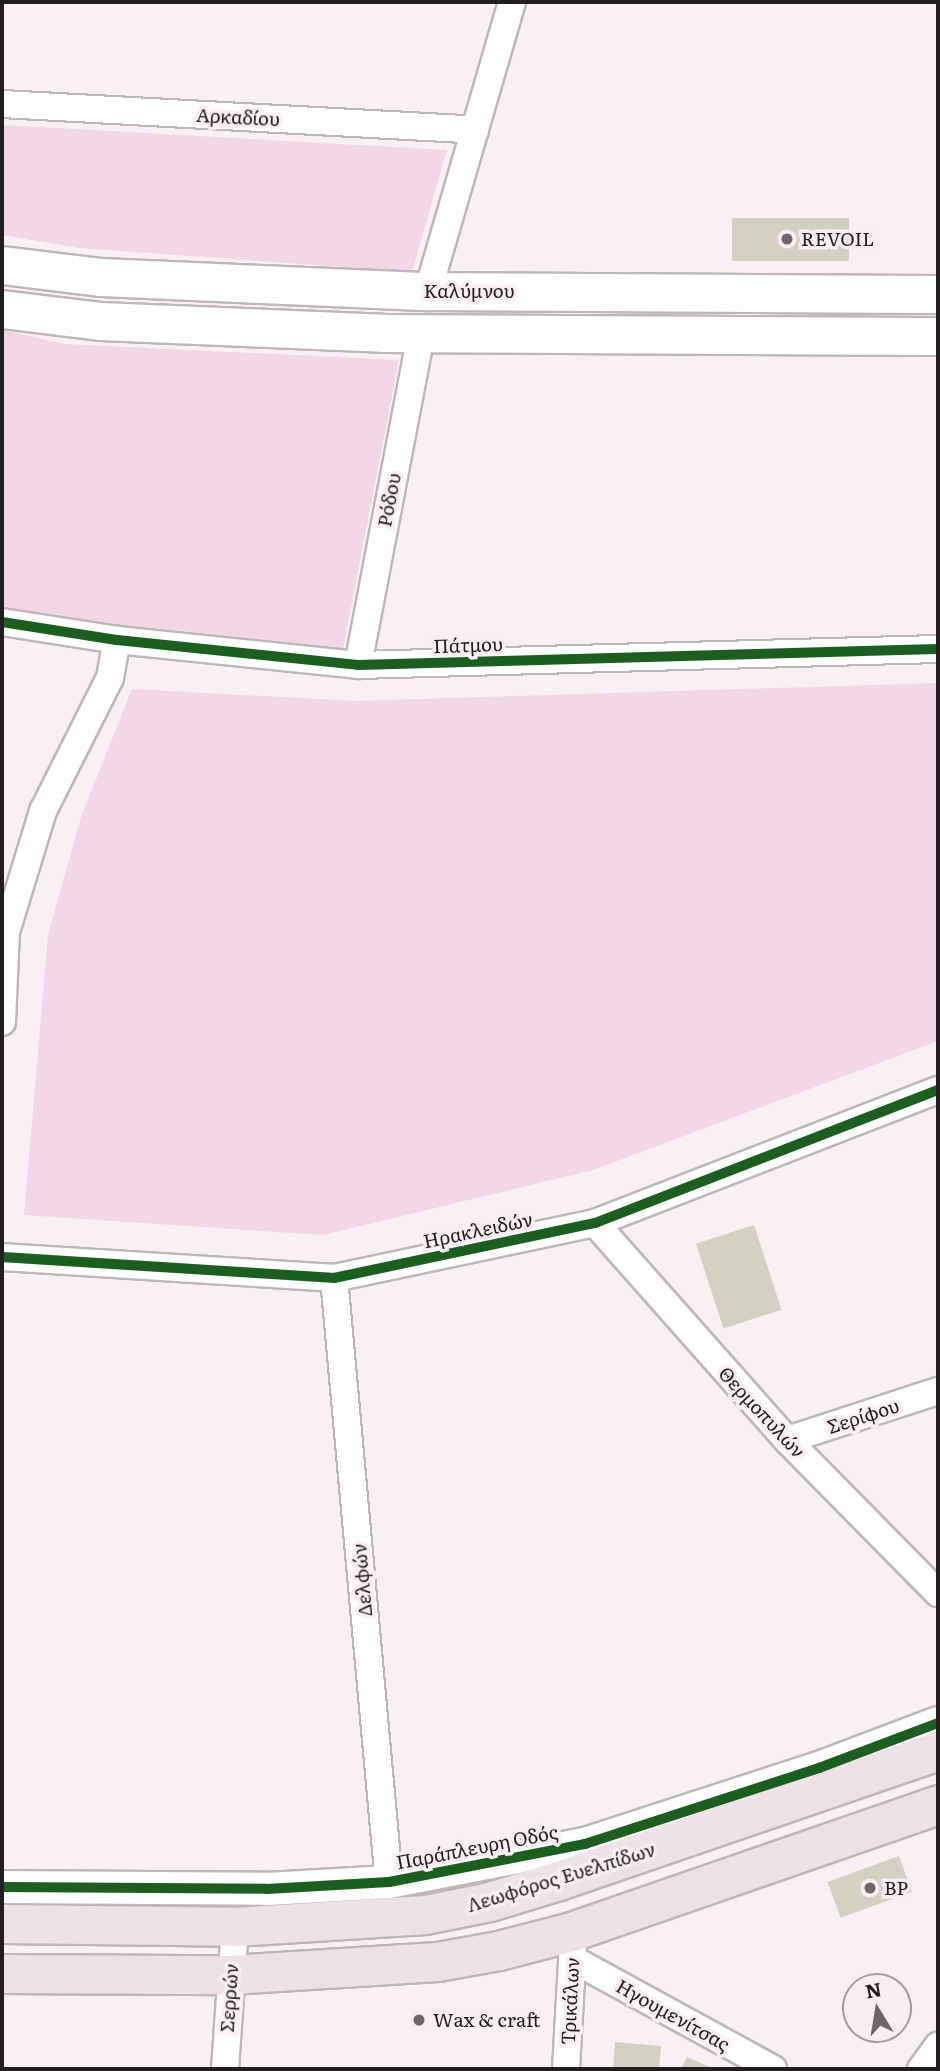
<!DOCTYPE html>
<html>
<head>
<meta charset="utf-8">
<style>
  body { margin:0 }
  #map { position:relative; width:940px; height:2071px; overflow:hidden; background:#f8f0f4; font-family:Literata,serif }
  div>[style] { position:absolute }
  .green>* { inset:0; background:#f2d7e4 }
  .building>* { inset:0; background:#d3d0c4; transform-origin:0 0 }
  .roads { filter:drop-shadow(2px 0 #beb7ba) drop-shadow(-2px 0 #beb7ba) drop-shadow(0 2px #beb7ba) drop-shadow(0 -2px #beb7ba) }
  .minor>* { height:26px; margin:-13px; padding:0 13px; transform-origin:13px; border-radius:13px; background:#fefdfd }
  .tertiary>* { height:32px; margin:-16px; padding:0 16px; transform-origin:16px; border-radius:16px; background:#fefdfd }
  .secondary>* { height:37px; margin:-18.5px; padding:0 18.5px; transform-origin:18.5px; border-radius:18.5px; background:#fefdfd }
  .primary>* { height:38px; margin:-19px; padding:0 19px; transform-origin:19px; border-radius:19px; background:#ece2e8 }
  .cycleway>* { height:10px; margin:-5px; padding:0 5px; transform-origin:5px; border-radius:5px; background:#1b5e20 }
  .dots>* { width:19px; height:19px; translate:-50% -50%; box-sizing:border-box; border:4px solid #fbedf4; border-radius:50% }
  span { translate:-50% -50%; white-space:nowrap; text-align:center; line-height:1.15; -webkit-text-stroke:7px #fbedf4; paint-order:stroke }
  .street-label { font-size:19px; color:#221d20 }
  .poi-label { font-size:19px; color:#221d20 }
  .left { translate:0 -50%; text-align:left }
  .frame { position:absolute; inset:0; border:4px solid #221d20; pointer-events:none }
  .north { position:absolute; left:842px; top:1973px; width:70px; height:70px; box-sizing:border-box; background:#fbedf4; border:2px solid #a49a9f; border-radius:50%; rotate:349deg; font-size:19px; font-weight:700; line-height:28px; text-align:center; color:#221d20 }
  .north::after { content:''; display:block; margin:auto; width:24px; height:32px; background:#6d676a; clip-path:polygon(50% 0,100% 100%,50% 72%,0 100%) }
</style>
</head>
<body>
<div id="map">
  <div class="green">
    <div style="clip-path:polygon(2px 125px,447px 150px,412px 272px,80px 248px,2px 235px)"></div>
    <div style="clip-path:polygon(2px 330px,65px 344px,399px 360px,343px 649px,110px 633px,2px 614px)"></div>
    <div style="clip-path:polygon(938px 683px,938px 1041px,593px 1170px,323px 1235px,24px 1215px,48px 935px,81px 817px,132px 689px,355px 701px)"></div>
  </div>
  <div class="building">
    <div style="left:732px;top:218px;width:117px;height:43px"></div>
    <div style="left:754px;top:1225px;width:89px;height:61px;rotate:72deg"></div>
    <div style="left:899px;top:1856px;width:38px;height:76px;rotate:70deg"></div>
    <div style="clip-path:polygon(615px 2042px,661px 2046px,659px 2069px,613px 2069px)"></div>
    <div style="clip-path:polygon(687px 2057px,715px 2069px,681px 2069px)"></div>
  </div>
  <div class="roads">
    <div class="minor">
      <div style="left:2px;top:104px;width:474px;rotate:3.1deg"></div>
      <div style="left:428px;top:291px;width:301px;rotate:-73.8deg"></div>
      <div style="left:2px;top:622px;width:116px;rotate:8.9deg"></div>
      <div style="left:117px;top:640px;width:242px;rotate:5.9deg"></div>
      <div style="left:358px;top:665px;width:580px;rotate:-1.58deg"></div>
      <div style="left:358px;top:665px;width:337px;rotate:-79.2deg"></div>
      <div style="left:2px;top:1022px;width:90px;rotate:-87.5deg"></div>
      <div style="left:6px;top:932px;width:127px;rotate:-73deg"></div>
      <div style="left:43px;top:811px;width:149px;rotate:-63.3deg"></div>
      <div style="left:110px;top:678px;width:39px;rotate:-80deg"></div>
      <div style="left:595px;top:1223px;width:290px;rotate:48.5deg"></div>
      <div style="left:787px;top:1440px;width:215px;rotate:45.4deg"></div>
      <div style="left:2px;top:1257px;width:333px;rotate:3.6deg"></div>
      <div style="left:334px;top:1278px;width:267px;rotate:-11.9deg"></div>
      <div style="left:595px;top:1223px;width:368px;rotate:-21.2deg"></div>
      <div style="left:334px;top:1278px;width:606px;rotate:84.8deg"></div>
      <div style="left:787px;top:1440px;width:159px;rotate:-18deg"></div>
      <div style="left:574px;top:1960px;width:227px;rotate:28.7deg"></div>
      <div style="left:225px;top:2069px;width:142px;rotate:-86deg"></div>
      <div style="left:566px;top:2069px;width:124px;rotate:-86.8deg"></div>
      <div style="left:921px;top:2069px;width:29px;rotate:-54deg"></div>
    </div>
    <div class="tertiary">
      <div style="left:2px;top:1887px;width:265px;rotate:0.4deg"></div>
      <div style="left:267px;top:1889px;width:122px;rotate:-3.3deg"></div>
      <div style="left:389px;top:1882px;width:200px;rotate:-11deg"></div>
      <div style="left:585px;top:1844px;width:246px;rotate:-18deg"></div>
      <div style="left:819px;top:1768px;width:127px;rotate:-20.7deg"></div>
    </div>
    <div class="secondary">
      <div style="left:2px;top:265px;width:100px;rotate:6.9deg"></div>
      <div style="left:101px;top:277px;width:327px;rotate:2.5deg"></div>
      <div style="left:428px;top:291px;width:510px;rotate:0.34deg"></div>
      <div style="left:2px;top:309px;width:100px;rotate:6.9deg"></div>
      <div style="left:101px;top:321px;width:282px;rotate:2.4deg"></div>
      <div style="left:383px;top:333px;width:555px;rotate:0.31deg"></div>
    </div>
    <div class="primary">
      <div style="left:2px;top:1924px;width:233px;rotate:0.7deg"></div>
      <div style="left:235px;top:1927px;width:191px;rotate:-3.6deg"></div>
      <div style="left:426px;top:1915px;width:65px;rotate:-11.5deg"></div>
      <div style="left:490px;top:1902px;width:72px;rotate:-16.9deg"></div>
      <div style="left:559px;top:1881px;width:401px;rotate:-18.9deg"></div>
      <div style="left:2px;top:1974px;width:229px;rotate:0.3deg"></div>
      <div style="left:231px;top:1975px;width:207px;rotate:-3.6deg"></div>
      <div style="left:438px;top:1962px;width:62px;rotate:-10.2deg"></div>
      <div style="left:499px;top:1951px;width:75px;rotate:-14.6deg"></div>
      <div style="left:572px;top:1932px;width:387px;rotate:-19.1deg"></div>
    </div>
  </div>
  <div class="cycleway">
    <div style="left:2px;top:622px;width:116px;rotate:8.9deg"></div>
    <div style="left:117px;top:640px;width:242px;rotate:5.9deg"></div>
    <div style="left:358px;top:665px;width:580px;rotate:-1.58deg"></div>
    <div style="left:2px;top:1257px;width:333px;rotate:3.6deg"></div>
    <div style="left:334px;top:1278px;width:267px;rotate:-11.9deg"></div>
    <div style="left:595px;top:1223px;width:368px;rotate:-21.2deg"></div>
    <div style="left:2px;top:1887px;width:265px;rotate:0.4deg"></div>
    <div style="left:267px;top:1889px;width:122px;rotate:-3.3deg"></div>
    <div style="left:389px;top:1882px;width:200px;rotate:-11deg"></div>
    <div style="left:585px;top:1844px;width:246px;rotate:-18deg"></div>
    <div style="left:819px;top:1768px;width:127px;rotate:-20.7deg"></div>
  </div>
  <div class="dots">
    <div style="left:787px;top:239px;background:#6d676a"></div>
    <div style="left:870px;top:1888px;background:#6d676a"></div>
    <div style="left:419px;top:2020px;background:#6d676a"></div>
  </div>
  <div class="street-label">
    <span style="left:238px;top:117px;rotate:3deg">Αρκαδίου</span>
    <span style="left:469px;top:291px">Καλύμνου</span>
    <span style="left:389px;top:500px;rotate:-79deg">Ρόδου</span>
    <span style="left:468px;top:645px;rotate:-2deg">Πάτμου</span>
    <span style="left:478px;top:1230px;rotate:-12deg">Ηρακλειδών</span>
    <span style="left:762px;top:1412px;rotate:47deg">Θερμοπυλών</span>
    <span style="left:863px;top:1416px;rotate:-18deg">Σερίφου</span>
    <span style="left:362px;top:1580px;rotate:-95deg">Δελφών</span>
    <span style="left:477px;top:1847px;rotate:-11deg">Παράπλευρη Οδός</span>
    <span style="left:561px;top:1877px;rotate:-17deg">Λεωφόρος Ευελπίδων</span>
    <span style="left:229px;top:1998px;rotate:-86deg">Σερρών</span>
    <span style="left:570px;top:2001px;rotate:-87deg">Τρικάλων</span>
    <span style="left:673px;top:2015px;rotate:29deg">Ηγουμενίτσας</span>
  </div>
  <div class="poi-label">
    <span class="left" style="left:801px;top:239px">REVOIL</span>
    <span class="left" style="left:884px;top:1888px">BP</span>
    <span class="left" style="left:433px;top:2020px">Wax &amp; craft</span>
  </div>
  <div class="frame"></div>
  <div class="north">N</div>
</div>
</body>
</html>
